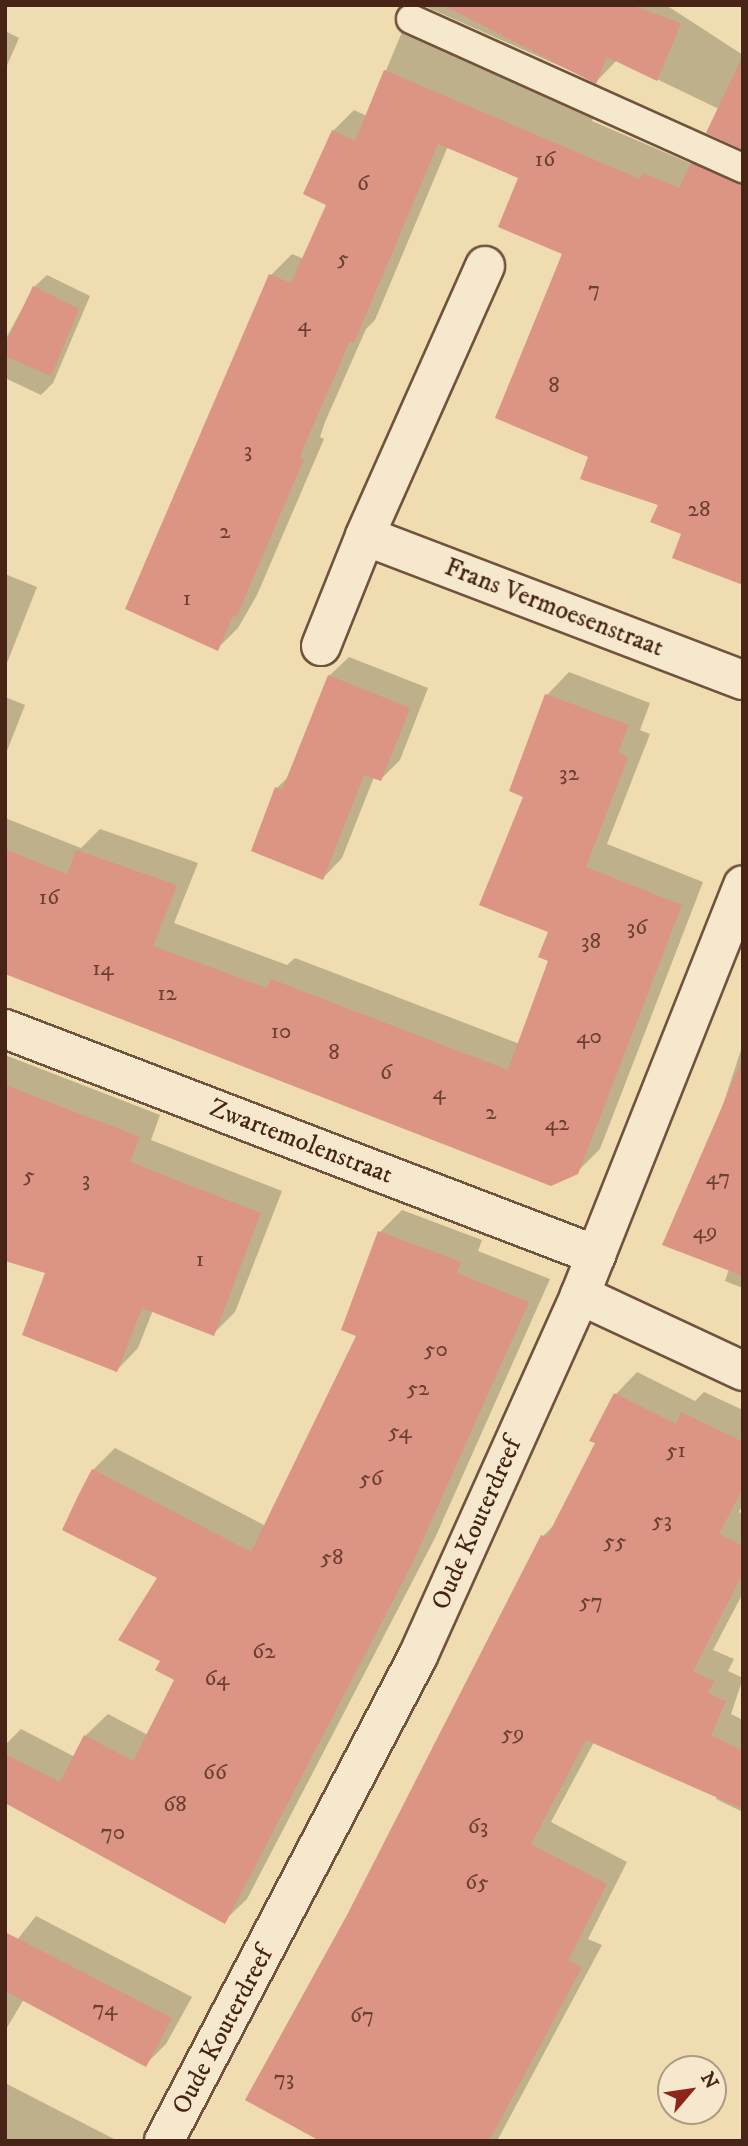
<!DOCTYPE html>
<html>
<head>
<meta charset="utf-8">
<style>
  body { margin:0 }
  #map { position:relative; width:748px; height:2146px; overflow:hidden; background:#efdcb0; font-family:"IM FELL DW Pica",serif }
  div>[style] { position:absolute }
  .shadow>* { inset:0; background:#0003 }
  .building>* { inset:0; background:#dc9484 }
  .roads { filter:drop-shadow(2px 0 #71523c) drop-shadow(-2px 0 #71523c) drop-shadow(0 2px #71523c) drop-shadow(0 -2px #71523c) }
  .service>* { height:28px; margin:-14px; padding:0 14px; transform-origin:14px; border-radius:14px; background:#f5e8cc }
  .minor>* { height:38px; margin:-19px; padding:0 19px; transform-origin:19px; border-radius:19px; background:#f5e8cc }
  span { translate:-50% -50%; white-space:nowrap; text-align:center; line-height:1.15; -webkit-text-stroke:6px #f5e8cc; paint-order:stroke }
  .number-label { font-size:23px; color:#6c4032 }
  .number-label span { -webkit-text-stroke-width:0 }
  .street-label { font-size:26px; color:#472416 }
  .frame { position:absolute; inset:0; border:7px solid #472416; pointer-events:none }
  .north { position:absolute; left:657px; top:2055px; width:70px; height:70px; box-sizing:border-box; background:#f5e8cc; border:2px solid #af9a83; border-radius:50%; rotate:61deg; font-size:19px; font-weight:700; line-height:28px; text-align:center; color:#472416 }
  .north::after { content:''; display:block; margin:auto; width:24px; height:32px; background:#8f2418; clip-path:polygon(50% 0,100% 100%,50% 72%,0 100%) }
</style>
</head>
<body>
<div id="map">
  <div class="shadow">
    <div style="clip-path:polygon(422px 5px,666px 5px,743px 55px,743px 148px,719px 109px,617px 60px,596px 82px)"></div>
    <div style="clip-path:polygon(423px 11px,603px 94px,592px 121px,692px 164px,714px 143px,743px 155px,743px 583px,684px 533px,660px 504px,590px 456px,565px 253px,520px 177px,448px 146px,375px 320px,366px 329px,325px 422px,320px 437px,324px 439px,257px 595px,238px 628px,217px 649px,271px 275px,292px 254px,304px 259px,329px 204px,333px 131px,354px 110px,367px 116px,402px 32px)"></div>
    <div style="clip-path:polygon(5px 31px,19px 38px,5px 70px)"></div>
    <div style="clip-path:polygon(47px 275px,90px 296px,53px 383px,41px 395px,5px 378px,5px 340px,34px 287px)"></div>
    <div style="clip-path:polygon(5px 574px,37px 587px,5px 668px)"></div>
    <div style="clip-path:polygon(349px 657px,428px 688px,400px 760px,381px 779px,374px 777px,342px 858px,323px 878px,277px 788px,290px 775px,329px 676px)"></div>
    <div style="clip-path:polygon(569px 672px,650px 703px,640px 730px,650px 734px,607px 844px,703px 882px,600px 1149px,577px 1172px,5px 972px,5px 818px,81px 848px,100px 829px,198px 863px,174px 923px,287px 965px,295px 958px,520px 1044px,550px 960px,551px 931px,525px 796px,547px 695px)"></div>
    <div style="clip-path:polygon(5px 697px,25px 705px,5px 756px)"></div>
    <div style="clip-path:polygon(743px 1044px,743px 1288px,725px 1281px,729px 1269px,709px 1147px)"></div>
    <div style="clip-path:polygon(5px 1055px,160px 1115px,151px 1140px,282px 1191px,235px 1312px,213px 1334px,153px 1310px,138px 1348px,117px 1370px,47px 1272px,5px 1228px)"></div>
    <div style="clip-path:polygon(402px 1210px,482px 1240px,478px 1251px,550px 1279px,435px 1538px,247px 1899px,224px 1921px,5px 1801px,5px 1745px,21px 1729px,75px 1757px,85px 1736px,108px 1714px,148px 1735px,177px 1679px,162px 1660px,159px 1577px,93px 1470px,115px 1448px,266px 1526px,358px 1335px,380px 1232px)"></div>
    <div style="clip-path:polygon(637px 1372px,695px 1401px,704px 1392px,743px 1410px,743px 1504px,739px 1512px,743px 1514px,743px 1593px,713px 1650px,734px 1659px,728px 1671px,743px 1678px,731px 1714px,743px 1720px,743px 1812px,716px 1799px,717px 1796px,594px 1742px,551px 1822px,627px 1862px,588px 1939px,602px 1945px,497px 2141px,325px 2141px,349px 1916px,543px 1536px,557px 1522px,597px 1442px,592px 1440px,616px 1394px)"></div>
    <div style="clip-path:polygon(36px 1916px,192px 1997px,166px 2044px,145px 2065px,24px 1999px,5px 2031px,5px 1955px)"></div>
    <div style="clip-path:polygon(5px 2083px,114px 2139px,5px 2141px)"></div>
  </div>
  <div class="building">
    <div style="clip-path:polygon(443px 5px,630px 5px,681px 23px,657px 81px,607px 57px,596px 84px)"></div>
    <div style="clip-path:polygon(743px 55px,743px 150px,706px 133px)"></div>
    <div style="clip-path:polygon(384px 70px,640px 179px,643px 173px,679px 188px,691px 163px,743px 184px,743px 585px,672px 558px,681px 534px,650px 522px,658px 505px,580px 479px,588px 457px,495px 418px,562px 254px,498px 227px,518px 178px,438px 144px,354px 343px,350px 341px,305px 444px,300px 458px,304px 459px,236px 618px,233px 615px,218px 651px,125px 609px,269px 274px,291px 283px,326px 205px,303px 194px,332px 130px,355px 141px)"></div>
    <div style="clip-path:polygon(33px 286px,79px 309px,51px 376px,5px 356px,5px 345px)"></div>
    <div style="clip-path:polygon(328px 675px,410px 708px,381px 781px,364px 775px,323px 880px,251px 851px,275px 787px,282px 790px)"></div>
    <div style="clip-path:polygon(545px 694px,629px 725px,618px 752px,628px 757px,586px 867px,682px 905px,578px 1174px,551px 1186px,5px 974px,5px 849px,67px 874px,76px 850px,177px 885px,153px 946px,267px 988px,271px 979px,508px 1070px,548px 961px,538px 957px,548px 932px,479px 905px,523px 797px,509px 791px)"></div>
    <div style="clip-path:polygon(741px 1063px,743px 1063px,743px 1276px,662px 1245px)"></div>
    <div style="clip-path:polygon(5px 1085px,140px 1137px,130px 1162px,261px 1213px,214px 1336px,142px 1308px,117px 1372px,22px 1335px,45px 1273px,5px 1261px)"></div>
    <div style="clip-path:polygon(378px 1231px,461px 1262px,457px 1273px,529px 1302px,413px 1562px,225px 1924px,5px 1803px,5px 1754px,60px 1782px,84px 1735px,133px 1761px,174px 1680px,155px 1670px,160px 1661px,118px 1640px,157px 1578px,62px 1530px,78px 1496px,92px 1469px,251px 1552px,356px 1336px,341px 1330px)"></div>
    <div style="clip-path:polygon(614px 1393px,676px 1424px,681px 1412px,743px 1442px,743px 1488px,719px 1534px,743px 1546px,743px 1573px,693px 1671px,714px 1681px,708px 1693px,726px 1701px,711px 1735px,743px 1751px,743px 1809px,586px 1740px,531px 1844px,607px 1884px,568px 1960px,582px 1967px,489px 2141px,320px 2141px,245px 2100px,347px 1915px,541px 1535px,547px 1537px,595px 1443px,589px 1441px)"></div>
    <div style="clip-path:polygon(5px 1932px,172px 2018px,146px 2067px,5px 1991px)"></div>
  </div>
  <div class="roads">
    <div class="service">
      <div style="left:411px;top:19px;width:364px;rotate:24.2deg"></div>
    </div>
    <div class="minor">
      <div style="left:485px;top:266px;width:295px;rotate:114deg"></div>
      <div style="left:365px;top:536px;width:404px;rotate:20.9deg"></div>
      <div style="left:321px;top:646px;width:118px;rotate:-68.2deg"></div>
      <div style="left:5px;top:1029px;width:633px;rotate:20.93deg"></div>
      <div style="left:580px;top:1295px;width:180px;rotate:25deg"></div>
      <div style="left:164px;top:2141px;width:547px;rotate:-62.36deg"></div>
      <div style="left:418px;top:1656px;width:396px;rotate:-65.8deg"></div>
      <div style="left:580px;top:1295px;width:441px;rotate:-68.3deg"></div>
    </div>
  </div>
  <div class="number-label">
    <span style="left:545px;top:160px">16</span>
    <span style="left:363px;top:184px">6</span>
    <span style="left:343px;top:259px">5</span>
    <span style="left:594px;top:290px">7</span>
    <span style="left:304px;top:325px">4</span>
    <span style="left:554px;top:386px">8</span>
    <span style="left:248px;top:451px">3</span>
    <span style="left:699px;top:510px">28</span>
    <span style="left:225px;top:532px">2</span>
    <span style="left:187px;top:599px">1</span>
    <span style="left:569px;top:774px">32</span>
    <span style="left:49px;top:898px">16</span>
    <span style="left:637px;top:928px">36</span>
    <span style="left:591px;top:942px">38</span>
    <span style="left:103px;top:969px">14</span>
    <span style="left:167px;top:994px">12</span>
    <span style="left:281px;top:1032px">10</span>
    <span style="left:589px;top:1037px">40</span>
    <span style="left:334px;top:1053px">8</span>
    <span style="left:386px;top:1073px">6</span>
    <span style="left:439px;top:1093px">4</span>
    <span style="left:491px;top:1113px">2</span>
    <span style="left:557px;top:1124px">42</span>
    <span style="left:29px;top:1176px">5</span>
    <span style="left:718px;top:1178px">47</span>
    <span style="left:86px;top:1180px">3</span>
    <span style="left:705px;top:1232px">49</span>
    <span style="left:200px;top:1260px">1</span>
    <span style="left:436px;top:1350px">50</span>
    <span style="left:418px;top:1389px">52</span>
    <span style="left:400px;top:1432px">54</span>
    <span style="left:676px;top:1451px">51</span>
    <span style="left:371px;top:1479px">56</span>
    <span style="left:662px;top:1521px">53</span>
    <span style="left:615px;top:1542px">55</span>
    <span style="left:332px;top:1558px">58</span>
    <span style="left:591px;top:1602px">57</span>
    <span style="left:264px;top:1652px">62</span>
    <span style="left:217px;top:1679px">64</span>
    <span style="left:513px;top:1734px">59</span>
    <span style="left:215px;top:1773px">66</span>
    <span style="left:175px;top:1805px">68</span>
    <span style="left:478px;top:1827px">63</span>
    <span style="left:113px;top:1833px">70</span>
    <span style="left:477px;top:1883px">65</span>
    <span style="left:105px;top:2009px">74</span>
    <span style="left:362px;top:2016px">67</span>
    <span style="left:284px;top:2079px">73</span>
  </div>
  <div class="street-label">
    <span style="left:554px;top:608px;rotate:21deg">Frans Vermoesenstraat</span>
    <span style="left:301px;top:1142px;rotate:21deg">Zwartemolenstraat</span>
    <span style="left:477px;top:1524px;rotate:-66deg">Oude Kouterdreef</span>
    <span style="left:223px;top:2031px;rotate:-62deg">Oude Kouterdreef</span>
  </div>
  <div class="frame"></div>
  <div class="north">N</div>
</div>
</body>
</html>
